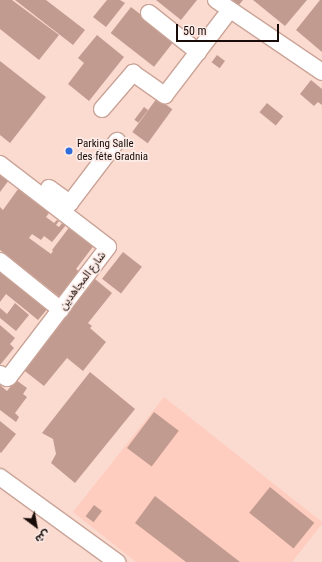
<!DOCTYPE html>
<html>
<head>
<meta charset="utf-8">
<style>
  body { margin:0 }
  #map { position:relative; width:322px; height:562px; overflow:hidden; background:#fbdad0; font-family:"Roboto Condensed","Noto Sans Arabic",sans-serif }
  div>[style] { position:absolute }
  .built>* { inset:0; background:#fecdbf }
  .building>* { inset:0; background:#c29b90; transform-origin:0 0 }
  .roads { filter:drop-shadow(1px 0 #caa397) drop-shadow(-1px 0 #caa397) drop-shadow(0 1px #caa397) drop-shadow(0 -1px #caa397) }
  .minor>* { height:16px; margin:-8px; padding:0 8px; transform-origin:8px; border-radius:8px; background:#fff }
  .dots>* { width:11px; height:11px; translate:-50% -50%; box-sizing:border-box; border:2px solid #fcebe7; border-radius:50% }
  span { translate:-50% -50%; white-space:nowrap; text-align:center; line-height:1.15; -webkit-text-stroke:3.5px #fcebe7; paint-order:stroke }
  .poi-label { font-size:11px; color:#190c08 }
  .left { translate:0 -50%; text-align:left }
  .street-label { font-size:11px; color:#190c08 }
  .north { position:absolute; left:16px; top:506px; width:40px; height:40px; -webkit-text-stroke:3px #fcebe7; paint-order:stroke; rotate:148deg; font-size:11px; font-weight:700; line-height:16px; text-align:center; color:#190c08 }
  .north::after { content:''; display:block; margin:auto; width:14px; height:18px; background:#190c08; clip-path:polygon(50% 0,100% 100%,50% 72%,0 100%) }
  .scale { position:absolute; left:176px; top:24px; width:103px; height:18px; box-sizing:border-box; border:2px solid #190c08; border-top:0; padding-left:5px; font-size:12px; line-height:14px; white-space:nowrap; color:#190c08; -webkit-text-stroke:3px #fcebe7; paint-order:stroke }
</style>
</head>
<body>
<div id="map">
  <div class="built">
    <div style="clip-path:polygon(164px 397px,322px 522px,322px 524px,292px 562px,136px 562px,73px 512px)"></div>
  </div>
  <div class="building">
    <div style="clip-path:polygon(0 0,12px 0,59px 35px,39px 60px,0 29px)"></div>
    <div style="clip-path:polygon(15px 0,46px 0,85px 30px,73px 45px)"></div>
    <div style="clip-path:polygon(107px 0,120px 0,125px 3px,106px 27px,93px 17px)"></div>
    <div style="clip-path:polygon(156px 0,197px 0,181px 20px)"></div>
    <div style="clip-path:polygon(231px 0,243px 0,238px 6px)"></div>
    <div style="clip-path:polygon(253px 0,307px 0,285px 26px)"></div>
    <div style="clip-path:polygon(320px 0,322px 0,322px 52px,296px 30px)"></div>
    <div style="left:131px;top:7px;width:55px;height:33px;rotate:38deg"></div>
    <div style="clip-path:polygon(97px 35px,124px 57px,89px 101px,68px 84px,84px 63px,78px 58px)"></div>
    <div style="left:217px;top:55px;width:10px;height:9px;rotate:37deg"></div>
    <div style="clip-path:polygon(0 61px,46px 97px,10px 143px,0 135px)"></div>
    <div style="clip-path:polygon(311px 80px,322px 89px,322px 105px,318px 102px,314px 106px,300px 94px)"></div>
    <div style="left:157px;top:98px;width:19px;height:42px;rotate:36deg"></div>
    <div style="left:267px;top:103px;width:21px;height:12px;rotate:39deg"></div>
    <div style="left:144px;top:107px;width:5px;height:16px;rotate:37deg"></div>
    <div style="clip-path:polygon(0 173px,9px 180px,0 192px)"></div>
    <div style="clip-path:polygon(21px 185px,52px 209px,46px 217px,54px 223px,57px 220px,59px 221px,56px 225px,59px 227px,63px 222px,66px 225px,52px 242px,44px 236px,41px 240px,32px 234px,29px 238px,51px 254px,53px 251px,52px 250px,71px 225px,95px 244px,76px 269px,81px 273px,61px 298px,0 250px,0 207px,3px 210px)"></div>
    <div style="left:123px;top:252px;width:24px;height:34px;rotate:38deg"></div>
    <div style="clip-path:polygon(0 268px,49px 307px,38px 320px,6px 294px,0 302px)"></div>
    <div style="clip-path:polygon(95px 279px,112px 293px,88px 323px,92px 326px,90px 328px,106px 342px,83px 371px,67px 358px,44px 386px,21px 368px,84px 291px,85px 292px)"></div>
    <div style="clip-path:polygon(15px 303px,29px 315px,16px 331px,0 318px,0 308px,7px 314px)"></div>
    <div style="clip-path:polygon(0 325px,15px 338px,10px 344px,14px 348px,0 365px)"></div>
    <div style="clip-path:polygon(90px 372px,135px 409px,75px 483px,51px 463px,56px 454px,53px 439px,42px 433px)"></div>
    <div style="clip-path:polygon(16px 380px,27px 388px,23px 394px,27px 397px,15px 413px,19px 417px,16px 422px,0 410px,0 385px,7px 391px)"></div>
    <div style="left:154px;top:412px;width:31px;height:45px;rotate:37deg"></div>
    <div style="clip-path:polygon(0 421px,16px 434px,1px 453px,0 452px)"></div>
    <div style="left:270px;top:487px;width:57px;height:33px;rotate:39deg"></div>
    <div style="clip-path:polygon(155px 496px,240px 562px,186px 562px,135px 523px)"></div>
    <div style="left:94px;top:505px;width:10px;height:14px;rotate:37deg"></div>
  </div>
  <div class="roads">
    <div class="minor">
      <div style="left:216px;top:0;width:128px;rotate:34.2deg"></div>
      <div style="left:149px;top:13px;width:63px;rotate:38.5deg"></div>
      <div style="left:102px;top:109px;width:48px;rotate:-49.3deg"></div>
      <div style="left:133px;top:73px;width:39px;rotate:35deg"></div>
      <div style="left:165px;top:95px;width:107px;rotate:-52.6deg"></div>
      <div style="left:0;top:164px;width:136px;rotate:37.5deg"></div>
      <div style="left:108px;top:247px;width:163px;rotate:127.3deg"></div>
      <div style="left:9px;top:377px;width:2px;rotate:153deg"></div>
      <div style="left:7px;top:378px;width:8px;rotate:-150deg"></div>
      <div style="left:49px;top:188px;width:26px;rotate:36deg"></div>
      <div style="left:70px;top:203px;width:78px;rotate:-52.8deg"></div>
      <div style="left:0;top:261px;width:78px;rotate:38.8deg"></div>
      <div style="left:0;top:477px;width:145px;rotate:36deg"></div>
    </div>
  </div>
  <div class="dots">
    <div style="left:69px;top:151px;background:#2e6edc"></div>
  </div>
  <div class="poi-label">
    <span class="left" style="left:77px;top:151px">Parking Salle<br>des fête Gradnia</span>
  </div>
  <div class="street-label">
    <span style="left:83px;top:281px;rotate:-53deg">شارع المجاهدين</span>
  </div>
  <div class="north">ش</div>
  <div class="scale">50 m</div>
</div>
</body>
</html>
